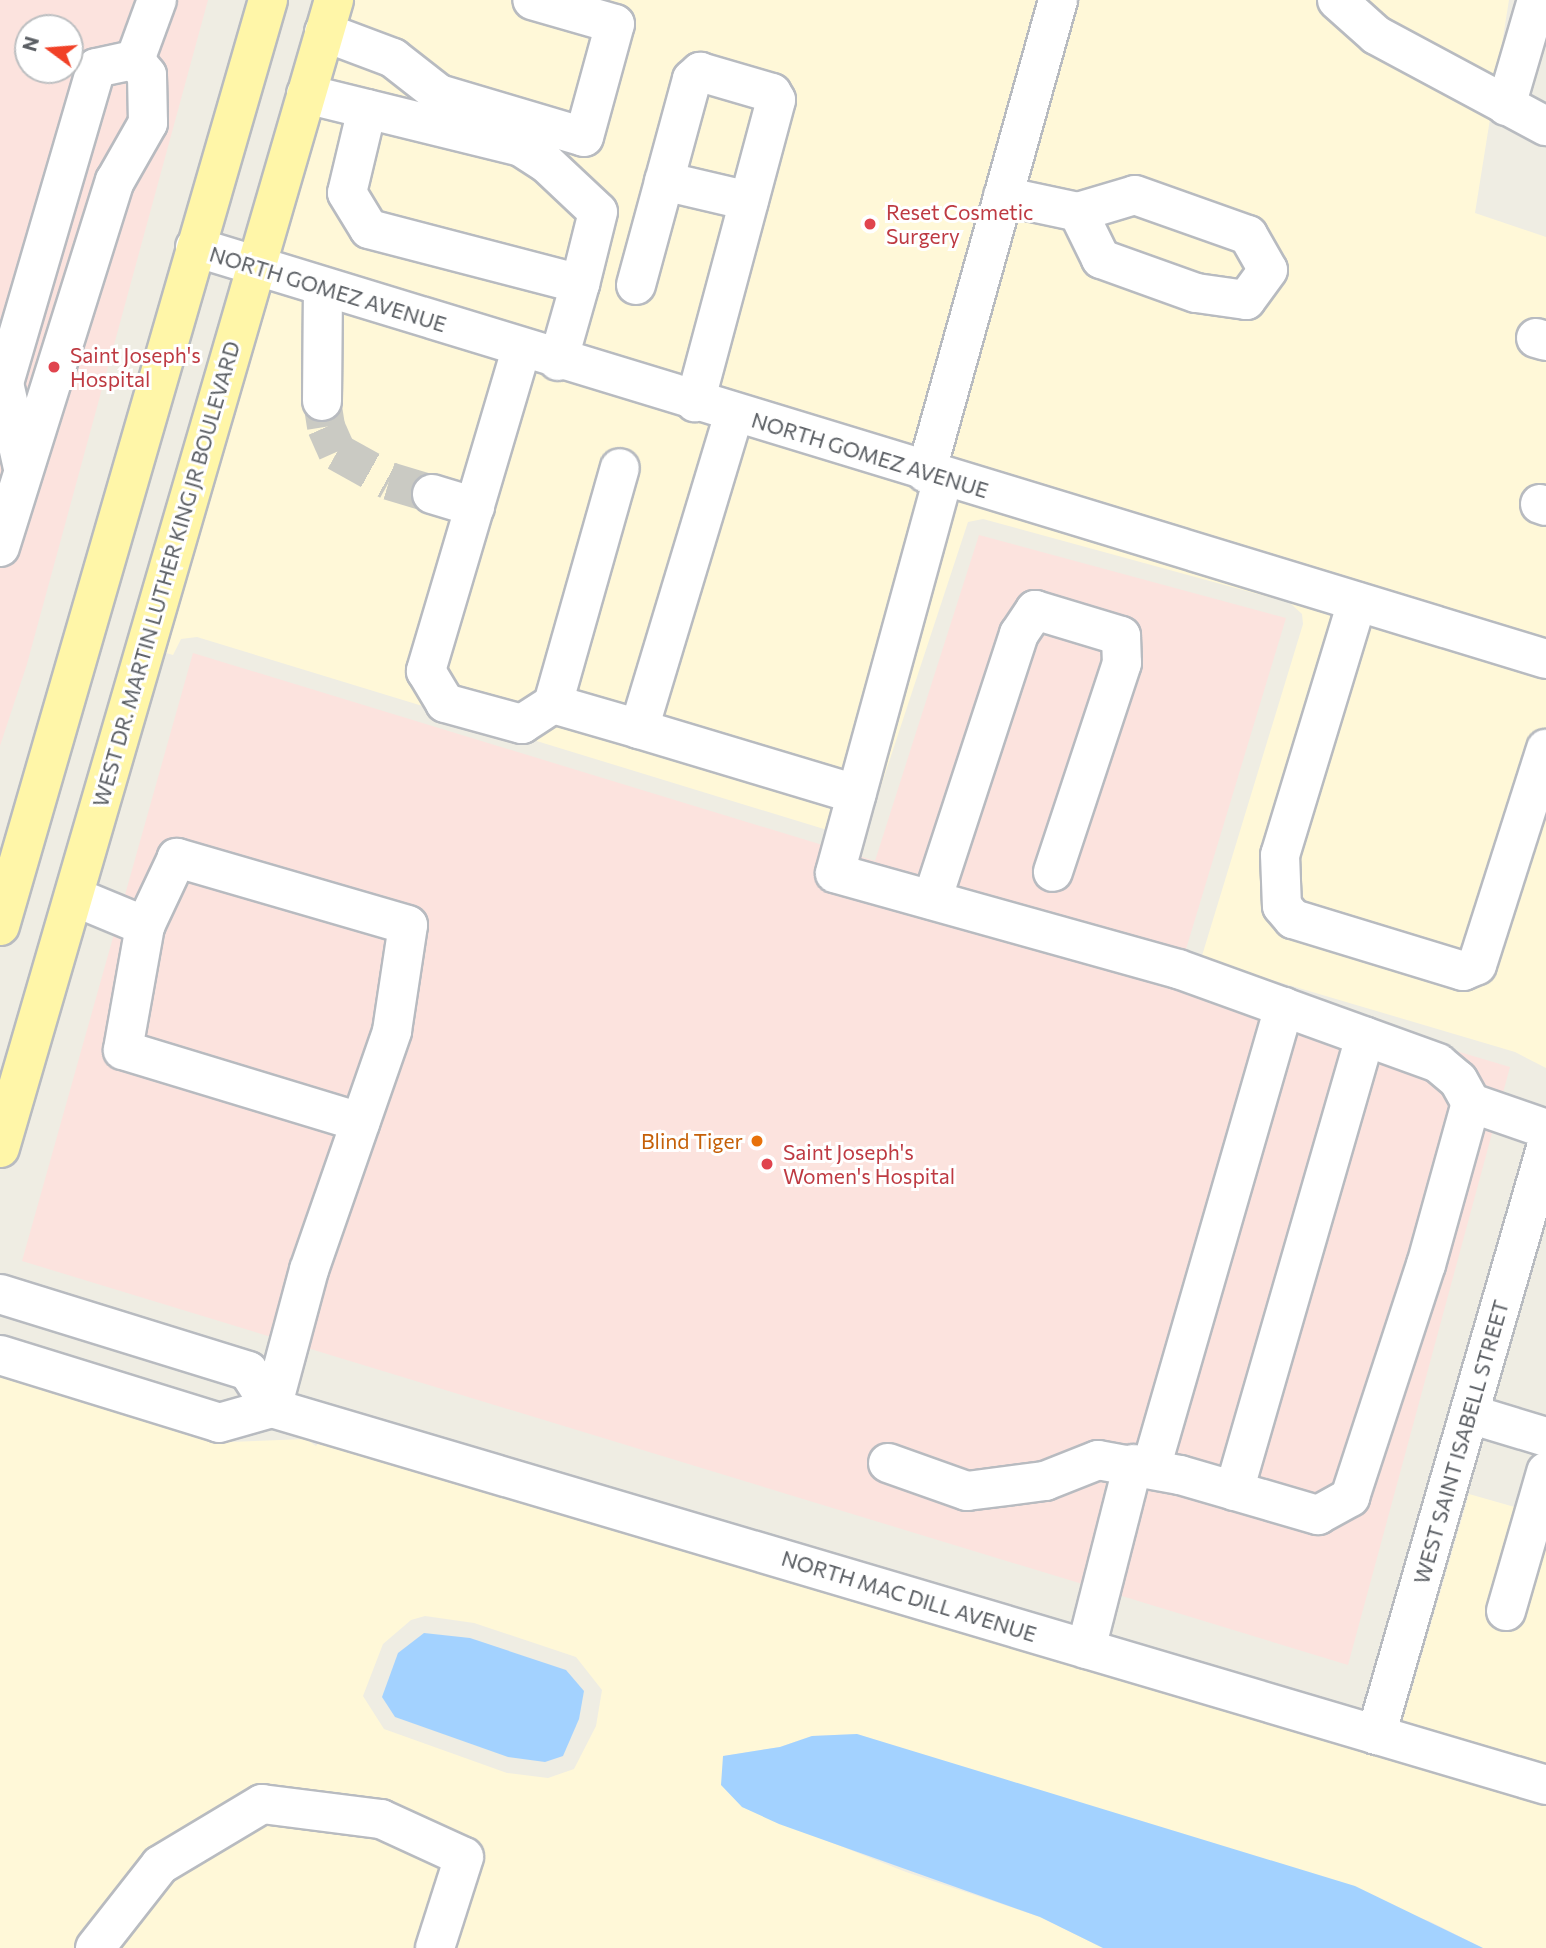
<!DOCTYPE html>
<html>
<head>
<meta charset="utf-8">
<style>
  body { margin:0 }
  #map { position:relative; width:1546px; height:1948px; overflow:hidden; background:#efede3; font-family:Commissioner,sans-serif }
  div>[style] { position:absolute }
  .commercial>* { inset:0; background:#fff8d8 }
  .medical>* { inset:0; background:#fce3de }
  .water>* { inset:0; background:#a3d2ff }
  .minor-tunnel>* { height:38px; margin-top:-19px; transform-origin:0; background:repeating-linear-gradient(90deg,#cacac3 0 38px,transparent 0 57px) }
  .roads { filter:drop-shadow(2px 0 #b8bbc0) drop-shadow(-2px 0 #b8bbc0) drop-shadow(0 2px #b8bbc0) drop-shadow(0 -2px #b8bbc0) }
  .minor>* { height:38px; margin:-19px; padding:0 19px; transform-origin:19px; border-radius:19px; background:#fff }
  .major>* { height:38px; margin:-19px; padding:0 19px; transform-origin:19px; border-radius:19px; background:#fff6a8 }
  .dots>* { width:19px; height:19px; translate:-50% -50%; box-sizing:border-box; border:4px solid #fff; border-radius:50% }
  span { translate:-50% -50%; white-space:nowrap; text-align:center; line-height:1.15; -webkit-text-stroke:6px #fff; paint-order:stroke }
  .health-label { font-size:21px; color:#be3a42 }
  .left { translate:0 -50%; text-align:left }
  .street-label { font-size:21px; color:#5b5f64 }
  .food-label { font-size:21px; color:#c56008 }
  .right { translate:-100% -50%; text-align:right }
  .north { position:absolute; left:14px; top:14px; width:70px; height:70px; box-sizing:border-box; background:#fff; border:2px solid #bdbfc1; border-radius:50%; rotate:286deg; font-size:19px; font-weight:700; line-height:28px; text-align:center; color:#5b5f64 }
  .north::after { content:''; display:block; margin:auto; width:24px; height:32px; background:#f14127; clip-path:polygon(50% 0,100% 100%,50% 72%,0 100%) }
</style>
</head>
<body>
<div id="map">
  <div class="commercial">
    <div style="clip-path:polygon(355px 0,1036px 0,911px 448px,279px 254px)"></div>
    <div style="clip-path:polygon(1080px 0,1509px 0,1475px 213px,1546px 237px,1546px 639px,951px 461px)"></div>
    <div style="clip-path:polygon(269px 290px,1546px 678px,1546px 1068px,1515px 1052px,1201px 959px,1303px 624px,1302px 614px,1290px 603px,983px 519px,968px 522px,863px 841px,197px 637px,181px 639px,173px 655px,166px 653px)"></div>
    <div style="clip-path:polygon(evenodd,0 1374px,229px 1442px,306px 1439px,316px 1446px,320px 1441px,1546px 1804px,1546px 1948px,1483px 1948px,1429px 1921px,857px 1734px,812px 1736px,780px 1747px,724px 1756px,742px 1807px,906px 1872px,1040px 1917px,1103px 1948px,0 1948px,0 1374px,425px 1616px,474px 1623px,576px 1657px,602px 1690px,596px 1726px,574px 1769px,548px 1778px,507px 1773px,384px 1729px,363px 1696px,383px 1644px,411px 1620px,425px 1616px)"></div>
    <div style="clip-path:polygon(1469px 1494px,1546px 1516px,1546px 1766px,1402px 1723px)"></div>
  </div>
  <div class="medical">
    <div style="clip-path:polygon(evenodd,0 0,208px 0,27px 664px,0 746px,0 0,28px 28px,70px 28px,70px 70px,28px 70px,28px 28px)"></div>
    <div style="clip-path:polygon(979px 535px,1286px 618px,1180px 969px,1510px 1067px,1348px 1665px,22px 1261px,193px 653px,875px 861px)"></div>
  </div>
  <div class="water">
    <div style="clip-path:polygon(424px 1633px,470px 1638px,566px 1670px,584px 1691px,579px 1719px,563px 1756px,545px 1762px,508px 1757px,395px 1717px,382px 1697px,398px 1653px)"></div>
    <div style="clip-path:polygon(857px 1734px,1355px 1886px,1483px 1948px,1103px 1948px,1040px 1917px,779px 1824px,742px 1807px,721px 1785px,723px 1756px,780px 1747px,812px 1736px)"></div>
  </div>
  <div class="minor-tunnel">
    <div style="left:322px;top:401px;width:26px;rotate:81deg"></div>
    <div style="left:326px;top:427px;width:27px;rotate:66deg"></div>
    <div style="left:337px;top:452px;width:60px;rotate:29.1deg"></div>
    <div style="left:389px;top:481px;width:45px;rotate:16.8deg"></div>
  </div>
  <div class="roads">
    <div class="minor">
      <div style="left:1337px;top:0;width:52px;rotate:41.9deg"></div>
      <div style="left:1376px;top:35px;width:193px;rotate:28.2deg"></div>
      <div style="left:324px;top:32px;width:74px;rotate:20.6deg"></div>
      <div style="left:393px;top:58px;width:58px;rotate:38deg"></div>
      <div style="left:439px;top:94px;width:151px;rotate:16.5deg"></div>
      <div style="left:584px;top:137px;width:117px;rotate:-74.7deg"></div>
      <div style="left:615px;top:24px;width:86px;rotate:-163.9deg"></div>
      <div style="left:135px;top:60px;width:64px;rotate:-69.9deg"></div>
      <div style="left:306px;top:94px;width:221px;rotate:13.8deg"></div>
      <div style="left:521px;top:147px;width:30px;rotate:33deg"></div>
      <div style="left:546px;top:163px;width:71px;rotate:43.3deg"></div>
      <div style="left:598px;top:212px;width:74px;rotate:104deg"></div>
      <div style="left:1506px;top:106px;width:110px;rotate:-73.7deg"></div>
      <div style="left:367px;top:109px;width:86px;rotate:103.4deg"></div>
      <div style="left:347px;top:193px;width:42px;rotate:58.6deg"></div>
      <div style="left:369px;top:229px;width:218px;rotate:14.6deg"></div>
      <div style="left:580px;top:284px;width:80px;rotate:105.9deg"></div>
      <div style="left:664px;top:181px;width:87px;rotate:13.2deg"></div>
      <div style="left:1003px;top:196px;width:77px;rotate:12deg"></div>
      <div style="left:1078px;top:212px;width:59px;rotate:-16.6deg"></div>
      <div style="left:1135px;top:195px;width:120px;rotate:19.5deg"></div>
      <div style="left:1248px;top:235px;width:40px;rotate:60.3deg"></div>
      <div style="left:1268px;top:270px;width:37px;rotate:126deg"></div>
      <div style="left:1246px;top:300px;width:50px;rotate:-172deg"></div>
      <div style="left:1196px;top:293px;width:101px;rotate:-160.3deg"></div>
      <div style="left:1101px;top:259px;width:52px;rotate:-116.1deg"></div>
      <div style="left:195px;top:247px;width:1412px;rotate:16.96deg"></div>
      <div style="left:636px;top:285px;width:213px;rotate:-74.8deg"></div>
      <div style="left:692px;top:79px;width:11px;rotate:-41deg"></div>
      <div style="left:700px;top:72px;width:75px;rotate:16.3deg"></div>
      <div style="left:772px;top:93px;width:8px;rotate:60deg"></div>
      <div style="left:776px;top:100px;width:313px;rotate:105deg"></div>
      <div style="left:1536px;top:338px;width:10px;rotate:17deg"></div>
      <div style="left:521px;top:350px;width:335px;rotate:106.5deg"></div>
      <div style="left:426px;top:671px;width:37px;rotate:59deg"></div>
      <div style="left:445px;top:703px;width:80px;rotate:15.3deg"></div>
      <div style="left:522px;top:724px;width:37px;rotate:-33deg"></div>
      <div style="left:553px;top:704px;width:90px;rotate:16.2deg"></div>
      <div style="left:322px;top:401px;width:113px;rotate:-89.5deg"></div>
      <div style="left:734px;top:414px;width:329px;rotate:106.8deg"></div>
      <div style="left:639px;top:729px;width:227px;rotate:16.7deg"></div>
      <div style="left:23px;top:468px;width:87px;rotate:-102.6deg"></div>
      <div style="left:4px;top:383px;width:328px;rotate:-73.7deg"></div>
      <div style="left:96px;top:68px;width:40px;rotate:-12deg"></div>
      <div style="left:926px;top:473px;width:491px;rotate:-74.4deg"></div>
      <div style="left:432px;top:494px;width:45px;rotate:16.8deg"></div>
      <div style="left:1540px;top:504px;width:6px;rotate:18deg"></div>
      <div style="left:0;top:547px;width:384px;rotate:-72.6deg"></div>
      <div style="left:115px;top:181px;width:67px;rotate:-60.4deg"></div>
      <div style="left:148px;top:123px;width:48px;rotate:-91.2deg"></div>
      <div style="left:147px;top:75px;width:19px;rotate:-129deg"></div>
      <div style="left:1357px;top:602px;width:264px;rotate:106.9deg"></div>
      <div style="left:1280px;top:855px;width:51px;rotate:87.8deg"></div>
      <div style="left:1282px;top:906px;width:17px;rotate:50deg"></div>
      <div style="left:1293px;top:919px;width:178px;rotate:17deg"></div>
      <div style="left:1463px;top:971px;width:15px;rotate:-23deg"></div>
      <div style="left:1477px;top:965px;width:227px;rotate:-72.3deg"></div>
      <div style="left:553px;top:704px;width:245px;rotate:-74.2deg"></div>
      <div style="left:75px;top:897px;width:76px;rotate:22.5deg"></div>
      <div style="left:932px;top:900px;width:280px;rotate:-71.9deg"></div>
      <div style="left:1019px;top:634px;width:29px;rotate:-56deg"></div>
      <div style="left:1035px;top:610px;width:90px;rotate:16.8deg"></div>
      <div style="left:1121px;top:636px;width:27px;rotate:88deg"></div>
      <div style="left:1122px;top:663px;width:220px;rotate:108.3deg"></div>
      <div style="left:1471px;top:1103px;width:79px;rotate:19.1deg"></div>
      <div style="left:0;top:1294px;width:260px;rotate:17.2deg"></div>
      <div style="left:248px;top:1371px;width:44px;rotate:57deg"></div>
      <div style="left:0;top:1355px;width:229px;rotate:17.2deg"></div>
      <div style="left:219px;top:1423px;width:55px;rotate:-15.8deg"></div>
      <div style="left:272px;top:1408px;width:1329px;rotate:16.48deg"></div>
      <div style="left:272px;top:1408px;width:143px;rotate:-75deg"></div>
      <div style="left:309px;top:1270px;width:253px;rotate:-70.8deg"></div>
      <div style="left:392px;top:1031px;width:107px;rotate:-81.4deg"></div>
      <div style="left:408px;top:925px;width:241px;rotate:-163.8deg"></div>
      <div style="left:177px;top:858px;width:75px;rotate:115.2deg"></div>
      <div style="left:145px;top:926px;width:126px;rotate:100.1deg"></div>
      <div style="left:123px;top:1050px;width:248px;rotate:16.9deg"></div>
      <div style="left:1470px;top:1414px;width:79px;rotate:16.8deg"></div>
      <div style="left:888px;top:1463px;width:84px;rotate:19.5deg"></div>
      <div style="left:967px;top:1491px;width:79px;rotate:-7.3deg"></div>
      <div style="left:1045px;top:1481px;width:57px;rotate:-21.6deg"></div>
      <div style="left:1098px;top:1460px;width:83px;rotate:10.4deg"></div>
      <div style="left:1180px;top:1475px;width:144px;rotate:16.2deg"></div>
      <div style="left:1318px;top:1515px;width:37px;rotate:-29deg"></div>
      <div style="left:1350px;top:1497px;width:244px;rotate:-71.9deg"></div>
      <div style="left:1426px;top:1265px;width:168px;rotate:-74.5deg"></div>
      <div style="left:1471px;top:1103px;width:26px;rotate:-119deg"></div>
      <div style="left:1458px;top:1080px;width:26px;rotate:-140deg"></div>
      <div style="left:1438px;top:1063px;width:276px;rotate:-160.1deg"></div>
      <div style="left:1178px;top:969px;width:356px;rotate:-164.4deg"></div>
      <div style="left:835px;top:873px;width:409px;rotate:-74.7deg"></div>
      <div style="left:1151px;top:1468px;width:480px;rotate:-73.9deg"></div>
      <div style="left:1234px;top:1491px;width:473px;rotate:-73.9deg"></div>
      <div style="left:1506px;top:1611px;width:145px;rotate:-73.9deg"></div>
      <div style="left:1086px;top:1649px;width:191px;rotate:-75.7deg"></div>
      <div style="left:1376px;top:1735px;width:611px;rotate:-73.85deg"></div>
      <div style="left:95px;top:1948px;width:105px;rotate:-51.9deg"></div>
      <div style="left:160px;top:1865px;width:119px;rotate:-30.9deg"></div>
      <div style="left:262px;top:1804px;width:120px;rotate:7.2deg"></div>
      <div style="left:381px;top:1819px;width:91px;rotate:24.6deg"></div>
      <div style="left:464px;top:1857px;width:96px;rotate:107.7deg"></div>
    </div>
    <div class="major">
      <div style="left:0;top:926px;width:964px;rotate:-73.86deg"></div>
      <div style="left:0;top:1148px;width:1196px;rotate:-73.78deg"></div>
    </div>
  </div>
  <div class="dots">
    <div style="left:870px;top:224px;background:#e0444e"></div>
    <div style="left:54px;top:367px;background:#e0444e"></div>
    <div style="left:757px;top:1141px;background:#e8710a"></div>
    <div style="left:767px;top:1164px;background:#e0444e"></div>
  </div>
  <div class="health-label">
    <span class="left" style="left:886px;top:224px">Reset Cosmetic<br>Surgery</span>
    <span class="left" style="left:70px;top:367px">Saint Joseph's<br>Hospital</span>
    <span class="left" style="left:783px;top:1164px">Saint Joseph's<br>Women's Hospital</span>
  </div>
  <div class="street-label">
    <span style="left:328px;top:289px;rotate:17deg">NORTH GOMEZ AVENUE</span>
    <span style="left:870px;top:455px;rotate:17deg">NORTH GOMEZ AVENUE</span>
    <span style="left:166px;top:574px;rotate:-74deg">WEST DR. MARTIN LUTHER KING JR BOULEVARD</span>
    <span style="left:1461px;top:1442px;rotate:-74deg">WEST SAINT ISABELL STREET</span>
    <span style="left:909px;top:1596px;rotate:17deg">NORTH MAC DILL AVENUE</span>
  </div>
  <div class="food-label">
    <span class="right" style="left:743px;top:1141px">Blind Tiger</span>
  </div>
  <div class="north">N</div>
</div>
</body>
</html>
